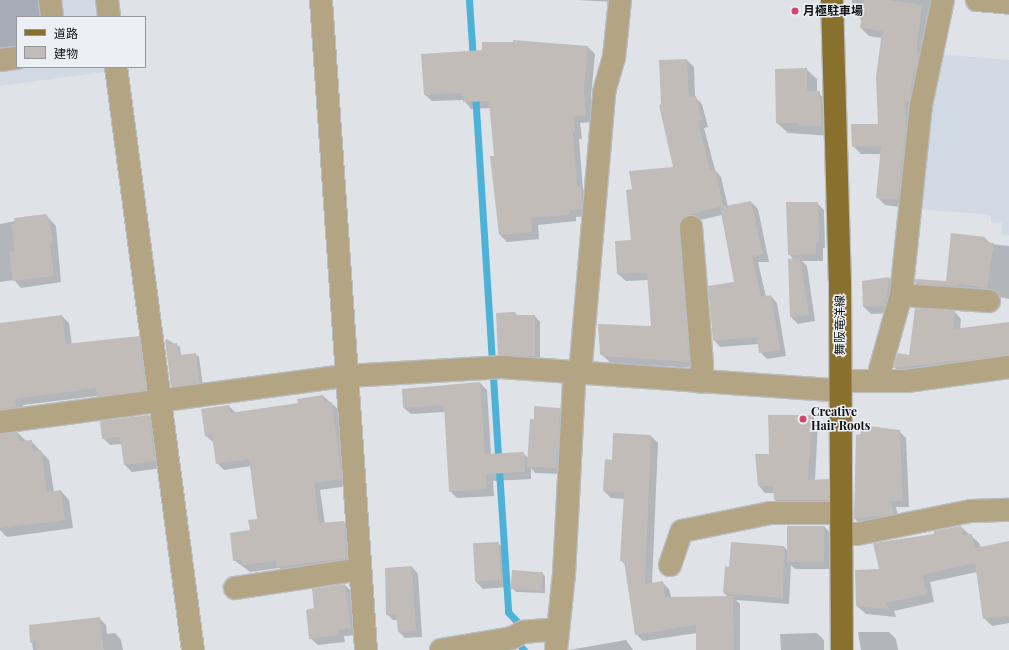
<!DOCTYPE html>
<html>
<head>
<meta charset="utf-8">
<style>
  body { margin:0 }
  #map { position:relative; width:1009px; height:650px; overflow:hidden; background:#dfe3e8; font-family:"Playfair Display","Noto Sans JP",serif }
  div>[style] { position:absolute }
  .built>* { inset:0; background:#d0d9e4 }
  .shadow>* { inset:0; background:#0003 }
  .stream>* { height:7px; margin:-3.5px; padding:0 3.5px; transform-origin:3.5px; border-radius:3.5px; background:#4db2d7 }
  .building>* { inset:0; background:#c2bcb9; transform-origin:0 0 }
  .roads { filter:drop-shadow(1px 0 #babdc2) drop-shadow(-1px 0 #babdc2) drop-shadow(0 1px #babdc2) drop-shadow(0 -1px #babdc2) }
  .minor>* { height:22px; margin:-11px; padding:0 11px; transform-origin:11px; border-radius:11px; background:#b3a584 }
  .major>* { height:22px; margin:-11px; padding:0 11px; transform-origin:11px; border-radius:11px; background:#89712d }
  .dots>* { width:11px; height:11px; translate:-50% -50%; box-sizing:border-box; border:2px solid #ecf0f5; border-radius:50% }
  span { translate:-50% -50%; white-space:nowrap; text-align:center; line-height:1.15; -webkit-text-stroke:3px #ecf0f5; paint-order:stroke }
  .poi-label { font-size:12px; color:#111214; font-weight:700 }
  .left { translate:0 -50%; text-align:left }
  .street-label { font-size:12px; color:#111214 }
  .legend { position:absolute; left:16px; top:16px; width:130px; height:52px; box-sizing:border-box; background:#ecf0f5; border:1px solid #94979b; margin:0; padding:5px 7px; list-style:none; font-size:12px; color:#111214 }
  .legend li { display:flex; align-items:center; gap:8px; height:20px }
  .legend b { width:20px; border:1px solid #94979b }
</style>
</head>
<body>
<div id="map">
  <div class="built">
    <div style="clip-path:polygon(0 0,101px 0,103px 17px,17px 17px,17px 67px,110px 67px,111px 71px,0 86px)"></div>
    <div style="clip-path:polygon(937px 54px,1009px 60px,1009px 235px,1001px 234px,1002px 223px,991px 222px,991px 215px,916px 209px)"></div>
  </div>
  <div class="shadow">
    <div style="clip-path:polygon(0 0,41px 0,44px 17px,17px 17px,17px 56px,0 59px)"></div>
    <div style="clip-path:polygon(576px 0,616px 0,616px 2px)"></div>
    <div style="clip-path:polygon(852px 0,940px 0,906px 208px,885px 205px,877px 197px,881px 154px,861px 154px,853px 146px,879px 125px,882px 38px,869px 36px,861px 28px,862px 21px,852px 8px)"></div>
    <div style="clip-path:polygon(588px 47px,595px 54px,591px 97px,593px 122px,580px 123px,582px 139px,579px 139px,583px 190px,588px 195px,588px 216px,576px 217px,576px 221px,538px 225px,539px 239px,507px 242px,500px 235px,491px 108px,471px 109px,464px 100px,432px 101px,424px 94px)"></div>
    <div style="clip-path:polygon(687px 60px,694px 67px,695px 97px,702px 104px,708px 127px,704px 128px,715px 170px,721px 177px,728px 207px,751px 202px,758px 209px,769px 262px,758px 262px,766px 297px,771px 296px,777px 303px,786px 356px,767px 359px,760px 352px,759px 344px,720px 347px,714px 340px,735px 283px,722px 215px,691px 222px,696px 368px,611px 363px,601px 354px,652px 327px,649px 280px,626px 281px,618px 274px,632px 241px,633px 190px,674px 168px,662px 105px)"></div>
    <div style="clip-path:polygon(806px 69px,817px 79px,817px 92px,830px 103px,832px 136px,788px 133px,777px 123px)"></div>
    <div style="clip-path:polygon(817px 203px,824px 210px,825px 248px,823px 248px,823px 261px,802px 261px,807px 266px,815px 321px,798px 324px,791px 317px,789px 260px,794px 260px,789px 254px)"></div>
    <div style="clip-path:polygon(46px 215px,56px 226px,61px 282px,21px 288px,14px 280px,0 282px,0 224px)"></div>
    <div style="clip-path:polygon(985px 238px,991px 244px,1009px 246px,1009px 299px,965px 290px,922px 290px,916px 283px,946px 282px)"></div>
    <div style="clip-path:polygon(889px 278px,896px 285px,892px 313px,871px 314px,864px 307px,863px 282px)"></div>
    <div style="clip-path:polygon(955px 312px,961px 319px,960px 330px,1009px 323px,1009px 361px,901px 374px,895px 368px,898px 354px,910px 356px)"></div>
    <div style="clip-path:polygon(515px 313px,518px 316px,535px 316px,540px 322px,540px 361px,505px 360px,499px 354px)"></div>
    <div style="clip-path:polygon(62px 316px,69px 323px,72px 345px,138px 337px,146px 344px,153px 397px,105px 403px,97px 396px,23px 405px,22px 413px,0 419px,0 324px)"></div>
    <div style="clip-path:polygon(168px 340px,180px 347px,181px 356px,195px 354px,199px 357px,203px 386px,175px 390px,172px 386px)"></div>
    <div style="clip-path:polygon(480px 383px,487px 390px,491px 455px,523px 453px,529px 459px,560px 409px,566px 415px,563px 474px,535px 473px,531px 468px,531px 479px,493px 481px,494px 496px,457px 498px,450px 491px,445px 412px,411px 414px,404px 408px)"></div>
    <div style="clip-path:polygon(323px 396px,339px 410px,348px 486px,320px 490px,325px 524px,344px 522px,351px 529px,353px 565px,285px 574px,279px 568px,250px 572px,234px 560px,258px 519px,251px 466px,224px 470px,217px 463px,214px 443px,206px 436px,202px 410px,229px 406px,236px 413px,299px 404px)"></div>
    <div style="clip-path:polygon(149px 416px,156px 423px,162px 468px,132px 472px,125px 465px,122px 444px,110px 445px,103px 438px)"></div>
    <div style="clip-path:polygon(812px 416px,818px 423px,815px 480px,828px 480px,835px 487px,835px 507px,782px 507px,775px 500px,775px 493px,765px 493px,759px 486px)"></div>
    <div style="clip-path:polygon(899px 431px,906px 438px,909px 507px,896px 507px,899px 520px,861px 525px,855px 519px)"></div>
    <div style="clip-path:polygon(18px 433px,26px 441px,31px 441px,49px 460px,54px 492px,61px 491px,69px 500px,73px 528px,7px 537px,0 530px,0 435px)"></div>
    <div style="clip-path:polygon(651px 436px,658px 443px,652px 584px,662px 582px,669px 589px,671px 597px,728px 597px,724px 593px,730px 568px,732px 543px,784px 547px,788px 551px,788px 526px,824px 526px,831px 534px,831px 569px,795px 569px,791px 565px,789px 604px,736px 600px,740px 604px,740px 650px,697px 650px,697px 633px,643px 641px,636px 634px,626px 566px,621px 560px,625px 499px,611px 498px,604px 491px,613px 461px)"></div>
    <div style="clip-path:polygon(961px 527px,979px 543px,981px 548px,1009px 542px,1009px 623px,992px 626px,984px 618px,977px 572px,930px 582px,934px 602px,894px 611px,896px 617px,866px 614px,857px 606px,880px 570px,935px 534px)"></div>
    <div style="clip-path:polygon(498px 543px,505px 550px,508px 587px,483px 589px,476px 582px)"></div>
    <div style="clip-path:polygon(412px 567px,418px 574px,422px 637px,405px 638px,399px 632px,398px 620px,393px 620px,387px 614px)"></div>
    <div style="clip-path:polygon(542px 573px,545px 576px,545px 593px,516px 592px,512px 588px)"></div>
    <div style="clip-path:polygon(345px 585px,352px 592px,358px 635px,344px 636px,345px 642px,318px 645px,310px 638px,315px 609px)"></div>
    <div style="clip-path:polygon(99px 618px,106px 625px,107px 634px,115px 633px,121px 640px,123px 650px,33px 650px,30px 626px)"></div>
    <div style="clip-path:polygon(858px 632px,889px 632px,896px 639px,898px 650px,861px 650px)"></div>
    <div style="clip-path:polygon(817px 633px,824px 640px,824px 650px,781px 650px,780px 634px)"></div>
    <div style="clip-path:polygon(626px 640px,633px 650px,569px 650px)"></div>
  </div>
  <div class="stream">
    <div style="left:469px;top:0;width:60px;rotate:86.2deg"></div>
    <div style="left:475px;top:92px;width:268px;rotate:86.4deg"></div>
    <div style="left:493px;top:377px;width:235px;rotate:86.3deg"></div>
    <div style="left:508px;top:612px;width:19px;rotate:47deg"></div>
    <div style="left:522px;top:648px;width:3px;rotate:45deg"></div>
  </div>
  <div class="building">
    <div style="clip-path:polygon(864px 0,888px 0,922px 5px,917px 42px,918px 59px,916px 68px,914px 68px,909px 101px,905px 101px,906px 126px,898px 200px,876px 198px,881px 146px,852px 147px,851px 124px,878px 124px,876px 77px,882px 31px,860px 28px)"></div>
    <div style="clip-path:polygon(513px 40px,588px 46px,584px 89px,586px 115px,574px 116px,575px 132px,573px 132px,577px 187px,581px 186px,582px 201px,582px 209px,569px 210px,569px 215px,531px 218px,532px 232px,499px 235px,490px 156px,494px 156px,489px 101px,463px 102px,462px 93px,424px 95px,421px 54px,482px 50px,482px 42px,513px 42px)"></div>
    <div style="clip-path:polygon(687px 59px,689px 97px,696px 96px,702px 120px,698px 121px,710px 170px,715px 169px,723px 206px,684px 216px,680px 222px,689px 362px,603px 356px,600px 354px,598px 324px,651px 326px,647px 273px,617px 274px,615px 241px,631px 240px,626px 190px,632px 189px,629px 171px,673px 167px,659px 105px,661px 104px,659px 60px)"></div>
    <div style="clip-path:polygon(807px 68px,807px 91px,820px 91px,822px 126px,798px 126px,798px 123px,776px 123px,775px 69px)"></div>
    <div style="clip-path:polygon(751px 201px,763px 255px,752px 256px,761px 297px,771px 295px,780px 350px,759px 353px,757px 337px,713px 341px,708px 286px,734px 282px,720px 207px)"></div>
    <div style="clip-path:polygon(786px 202px,818px 202px,819px 242px,816px 242px,816px 254px,788px 255px)"></div>
    <div style="clip-path:polygon(46px 214px,47px 218px,49px 218px,53px 243px,50px 244px,54px 276px,13px 281px,9px 252px,15px 251px,11px 224px,15px 224px,14px 218px)"></div>
    <div style="clip-path:polygon(951px 233px,985px 237px,985px 242px,994px 243px,987px 288px,959px 284px,958px 286px,915px 283px,915px 279px,946px 281px)"></div>
    <div style="clip-path:polygon(800px 258px,809px 315px,790px 317px,788px 259px)"></div>
    <div style="clip-path:polygon(889px 277px,885px 306px,863px 307px,862px 281px)"></div>
    <div style="clip-path:polygon(915px 308px,955px 311px,953px 329px,1009px 322px,1009px 355px,893px 368px,898px 353px,909px 355px)"></div>
    <div style="clip-path:polygon(515px 312px,516px 315px,535px 315px,535px 356px,498px 355px,496px 313px)"></div>
    <div style="clip-path:polygon(62px 315px,66px 344px,139px 336px,146px 390px,97px 397px,96px 388px,15px 399px,16px 407px,0 409px,0 323px)"></div>
    <div style="clip-path:polygon(168px 339px,169px 344px,177px 343px,179px 355px,196px 353px,200px 383px,171px 387px,165px 340px)"></div>
    <div style="clip-path:polygon(480px 382px,485px 454px,524px 452px,525px 472px,486px 474px,487px 489px,449px 492px,444px 405px,403px 408px,402px 389px)"></div>
    <div style="clip-path:polygon(323px 395px,324px 403px,332px 402px,342px 479px,314px 483px,319px 523px,344px 521px,347px 558px,277px 567px,276px 561px,242px 565px,241px 560px,233px 561px,230px 533px,250px 530px,248px 520px,257px 519px,249px 459px,216px 464px,212px 435px,205px 436px,201px 409px,229px 405px,230px 413px,298px 403px,297px 399px)"></div>
    <div style="clip-path:polygon(534px 406px,560px 408px,557px 468px,527px 467px,530px 419px,534px 419px)"></div>
    <div style="clip-path:polygon(149px 415px,155px 461px,124px 465px,120px 437px,102px 439px,100px 421px)"></div>
    <div style="clip-path:polygon(768px 415px,812px 415px,808px 480px,829px 479px,829px 500px,774px 500px,773px 486px,758px 486px,755px 454px,769px 454px)"></div>
    <div style="clip-path:polygon(861px 425px,900px 430px,903px 501px,891px 501px,894px 514px,854px 519px,856px 435px,861px 434px)"></div>
    <div style="clip-path:polygon(18px 432px,19px 441px,32px 440px,33px 451px,41px 450px,47px 492px,61px 490px,65px 520px,0 528px,0 434px)"></div>
    <div style="clip-path:polygon(613px 433px,651px 435px,645px 584px,663px 581px,665px 597px,733px 596px,734px 650px,696px 650px,696px 625px,635px 635px,624px 561px,620px 561px,624px 492px,603px 491px,605px 459px,612px 460px)"></div>
    <div style="left:787px;top:526px;width:37px;height:36px"></div>
    <div style="clip-path:polygon(961px 526px,963px 535px,972px 534px,975px 548px,1009px 541px,1009px 616px,983px 619px,975px 563px,922px 575px,927px 594px,886px 603px,889px 609px,856px 606px,855px 570px,879px 569px,873px 543px,934px 534px,934px 531px)"></div>
    <div style="left:499px;top:542px;width:38px;height:26px;rotate:87deg"></div>
    <div style="clip-path:polygon(731px 542px,784px 546px,783px 598px,723px 593px,725px 566px,729px 567px)"></div>
    <div style="clip-path:polygon(412px 566px,416px 631px,398px 632px,396px 614px,386px 615px,385px 568px)"></div>
    <div style="left:512px;top:570px;width:31px;height:19px;rotate:4deg"></div>
    <div style="clip-path:polygon(345px 584px,351px 628px,338px 630px,339px 635px,309px 639px,306px 610px,314px 608px,312px 589px)"></div>
    <div style="clip-path:polygon(100px 617px,104px 650px,37px 650px,36px 642px,30px 643px,29px 625px)"></div>
  </div>
  <div class="roads">
    <div class="minor">
      <div style="left:50px;top:0;width:17px;rotate:83deg"></div>
      <div style="left:107px;top:0;width:17px;rotate:83deg"></div>
      <div style="left:321px;top:0;width:652px;rotate:86.04deg"></div>
      <div style="left:977px;top:0;width:32px;rotate:5deg"></div>
      <div style="left:0;top:60px;width:17px;rotate:-7deg"></div>
      <div style="left:116px;top:67px;width:588px;rotate:82.48deg"></div>
      <div style="left:691px;top:227px;width:138px;rotate:85.4deg"></div>
      <div style="left:702px;top:365px;width:17px;rotate:93deg"></div>
      <div style="left:901px;top:295px;width:88px;rotate:3.9deg"></div>
      <div style="left:840px;top:381px;width:67px"></div>
      <div style="left:907px;top:381px;width:103px;rotate:-7.8deg"></div>
      <div style="left:879px;top:381px;width:11px;rotate:-85deg"></div>
      <div style="left:880px;top:370px;width:78px;rotate:-74.4deg"></div>
      <div style="left:901px;top:295px;width:191px;rotate:-84deg"></div>
      <div style="left:921px;top:105px;width:107px;rotate:-78.2deg"></div>
      <div style="left:0;top:422px;width:350px;rotate:-7.6deg"></div>
      <div style="left:347px;top:376px;width:154px;rotate:-3.3deg"></div>
      <div style="left:501px;top:367px;width:341px;rotate:4deg"></div>
      <div style="left:841px;top:534px;width:16px"></div>
      <div style="left:857px;top:534px;width:116px;rotate:-11.4deg"></div>
      <div style="left:971px;top:511px;width:38px;rotate:-2deg"></div>
      <div style="left:670px;top:565px;width:36px;rotate:-71deg"></div>
      <div style="left:682px;top:531px;width:90px;rotate:-11.6deg"></div>
      <div style="left:770px;top:513px;width:71px"></div>
      <div style="left:235px;top:588px;width:126px;rotate:-8.6deg"></div>
      <div style="left:441px;top:650px;width:72px;rotate:-9.6deg"></div>
      <div style="left:512px;top:638px;width:13px;rotate:-29deg"></div>
      <div style="left:523px;top:632px;width:35px;rotate:-5deg"></div>
      <div style="left:556px;top:650px;width:76px;rotate:-84deg"></div>
      <div style="left:564px;top:574px;width:191px;rotate:-87deg"></div>
      <div style="left:574px;top:383px;width:21px;rotate:-71deg"></div>
      <div style="left:581px;top:363px;width:272px;rotate:-85.1deg"></div>
      <div style="left:604px;top:92px;width:35px;rotate:-74deg"></div>
      <div style="left:614px;top:58px;width:58px;rotate:-84.1deg"></div>
    </div>
    <div class="major">
      <div style="left:832px;top:0;width:280px;rotate:88.4deg"></div>
      <div style="left:840px;top:280px;width:370px;rotate:89.7deg"></div>
    </div>
  </div>
  <div class="dots">
    <div style="left:795px;top:11px;background:#d24570"></div>
    <div style="left:803px;top:419px;background:#d24570"></div>
  </div>
  <div class="poi-label">
    <span class="left" style="left:803px;top:11px">月極駐車場</span>
    <span class="left" style="left:811px;top:419px">Creative<br>Hair Roots</span>
  </div>
  <div class="street-label">
    <span style="left:840px;top:325px;rotate:-90deg">舞阪竜洋線</span>
  </div>
  <ul class="legend">
  <li><b style="height:5px;background:#89712d"></b>道路</li>
  <li><b style="height:11px;background:#c2bcb9"></b>建物</li>
  </ul>
</div>
</body>
</html>
